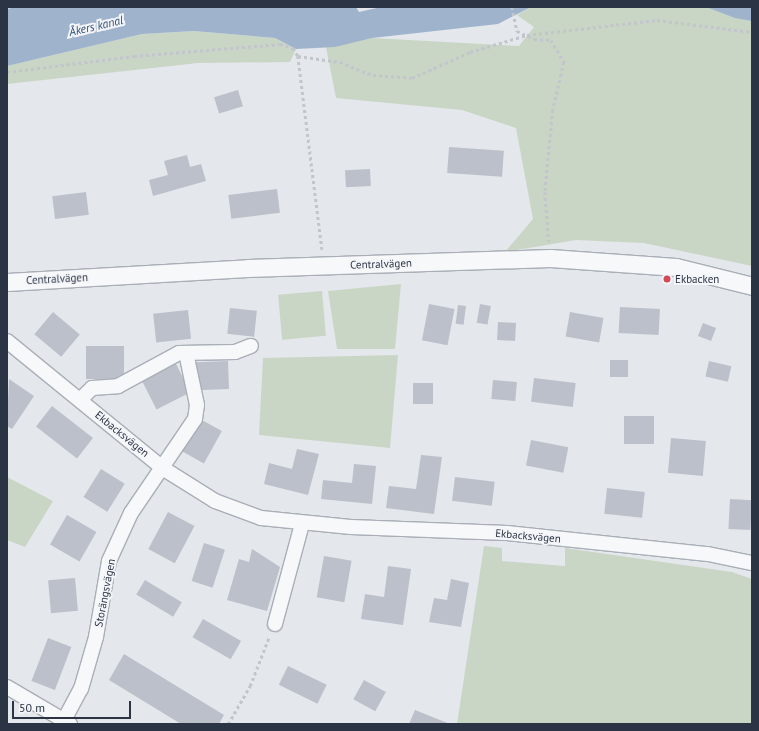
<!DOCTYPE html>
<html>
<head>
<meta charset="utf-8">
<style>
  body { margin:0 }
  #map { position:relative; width:759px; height:731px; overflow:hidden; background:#e4e7ec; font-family:"PT Sans",sans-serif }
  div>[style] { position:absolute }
  .green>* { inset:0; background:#c9d6c5; transform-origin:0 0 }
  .water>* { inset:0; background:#9fb4cc }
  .building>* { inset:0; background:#bbc0ca; transform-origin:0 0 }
  .path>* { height:2.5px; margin-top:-1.25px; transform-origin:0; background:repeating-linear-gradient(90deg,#c2c5cb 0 3px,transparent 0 6px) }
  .roads { filter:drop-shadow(1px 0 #a9aeb7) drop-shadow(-1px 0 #a9aeb7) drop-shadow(0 1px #a9aeb7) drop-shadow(0 -1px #a9aeb7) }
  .minor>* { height:14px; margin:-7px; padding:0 7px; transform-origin:7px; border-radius:7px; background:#f7f8fa }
  .tertiary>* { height:17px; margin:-8.5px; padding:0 8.5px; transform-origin:8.5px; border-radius:8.5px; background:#f7f8fa }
  .dots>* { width:11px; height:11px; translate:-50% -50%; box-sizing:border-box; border:2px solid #f4f6f9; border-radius:50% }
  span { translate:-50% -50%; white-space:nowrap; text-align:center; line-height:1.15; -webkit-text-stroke:4px #f4f6f9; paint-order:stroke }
  .street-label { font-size:11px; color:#2b3445 }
  .poi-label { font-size:11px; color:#2b3445 }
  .left { translate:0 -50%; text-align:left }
  .water-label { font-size:12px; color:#34527a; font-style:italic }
  .frame { position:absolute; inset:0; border:8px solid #2b3445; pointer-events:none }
  .scale { position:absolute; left:12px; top:701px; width:119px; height:18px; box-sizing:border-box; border:2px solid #2b3445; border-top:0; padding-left:5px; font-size:12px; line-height:14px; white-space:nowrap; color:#2b3445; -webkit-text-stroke:3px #f4f6f9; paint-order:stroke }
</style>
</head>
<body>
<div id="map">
  <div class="green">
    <div style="clip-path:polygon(531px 7px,706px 7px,752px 21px,752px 266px,644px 243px,576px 240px,505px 252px,533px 219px,516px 128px,462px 110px,336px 98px,326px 47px,372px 38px,519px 46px,534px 27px,517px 15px)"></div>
    <div style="clip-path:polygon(194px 31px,275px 38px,296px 49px,290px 62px,198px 63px,7px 84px,7px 66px,142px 34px)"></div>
    <div style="clip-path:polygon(401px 284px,395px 349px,337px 349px,328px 291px)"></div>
    <div style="left:322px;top:291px;width:45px;height:44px;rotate:85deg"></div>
    <div style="clip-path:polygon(398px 355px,390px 448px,259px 435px,263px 358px)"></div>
    <div style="clip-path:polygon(7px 477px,53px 501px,25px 547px,7px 540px)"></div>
    <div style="clip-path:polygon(484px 546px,502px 548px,502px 561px,565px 566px,565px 548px,732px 572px,752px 579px,752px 724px,457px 724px)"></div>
  </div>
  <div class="water">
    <div style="clip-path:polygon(16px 7px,356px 7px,359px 12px,381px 7px,531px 7px,498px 24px,372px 38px,335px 47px,296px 49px,275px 38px,194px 31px,142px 34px,7px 66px,7px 9px)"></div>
    <div style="clip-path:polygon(706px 7px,752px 7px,752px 21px,735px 18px)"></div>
  </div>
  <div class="building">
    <div style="left:238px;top:90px;width:17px;height:25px;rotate:73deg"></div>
    <div style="left:449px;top:147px;width:55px;height:26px;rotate:4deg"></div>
    <div style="clip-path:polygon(187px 155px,190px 167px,201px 164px,206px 181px,153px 196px,149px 180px,168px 175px,164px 161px)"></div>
    <div style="left:370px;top:169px;width:17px;height:25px;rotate:87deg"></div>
    <div style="left:277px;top:189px;width:24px;height:49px;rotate:83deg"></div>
    <div style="left:86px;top:192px;width:23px;height:34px;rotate:83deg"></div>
    <div style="left:429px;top:304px;width:26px;height:37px;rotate:11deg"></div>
    <div style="left:480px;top:304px;width:11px;height:19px;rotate:10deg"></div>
    <div style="left:458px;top:305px;width:8px;height:19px;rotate:7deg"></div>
    <div style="left:620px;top:307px;width:40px;height:26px;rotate:3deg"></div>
    <div style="left:230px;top:308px;width:27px;height:26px;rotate:6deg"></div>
    <div style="left:188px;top:310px;width:29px;height:35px;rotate:84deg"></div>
    <div style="left:53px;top:312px;width:35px;height:29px;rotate:40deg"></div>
    <div style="left:570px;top:312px;width:34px;height:25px;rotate:10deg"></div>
    <div style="left:498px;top:322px;width:18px;height:18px;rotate:3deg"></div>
    <div style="left:703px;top:323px;width:14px;height:14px;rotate:21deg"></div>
    <div style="left:86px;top:346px;width:38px;height:33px"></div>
    <div style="left:610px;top:360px;width:18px;height:17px"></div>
    <div style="left:228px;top:361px;width:28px;height:33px;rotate:88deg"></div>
    <div style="left:709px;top:361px;width:23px;height:16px;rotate:13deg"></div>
    <div style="left:175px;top:362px;width:34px;height:38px;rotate:63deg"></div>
    <div style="left:534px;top:378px;width:42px;height:24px;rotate:7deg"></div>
    <div style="clip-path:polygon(9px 379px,34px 396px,12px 429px,7px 426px)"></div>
    <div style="left:493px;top:380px;width:24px;height:19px;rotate:5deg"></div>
    <div style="left:413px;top:383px;width:20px;height:21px"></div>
    <div style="left:52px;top:406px;width:52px;height:26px;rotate:38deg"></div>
    <div style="left:624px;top:416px;width:30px;height:28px"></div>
    <div style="left:200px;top:419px;width:25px;height:37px;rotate:29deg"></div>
    <div style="left:671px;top:438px;width:35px;height:35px;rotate:5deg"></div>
    <div style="left:531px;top:440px;width:38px;height:26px;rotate:11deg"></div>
    <div style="clip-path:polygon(297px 449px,319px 454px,308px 495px,264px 484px,269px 463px,292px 469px)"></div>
    <div style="clip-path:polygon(421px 455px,442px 457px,434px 514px,386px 508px,389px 486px,416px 489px)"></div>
    <div style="clip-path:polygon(354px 464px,376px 466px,372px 504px,321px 499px,323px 480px,352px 483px)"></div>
    <div style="left:101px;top:469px;width:28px;height:33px;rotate:32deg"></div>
    <div style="left:455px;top:477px;width:40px;height:24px;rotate:7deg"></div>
    <div style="left:607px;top:488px;width:38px;height:26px;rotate:6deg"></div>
    <div style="left:730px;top:499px;width:22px;height:30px;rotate:3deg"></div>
    <div style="left:168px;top:512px;width:30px;height:42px;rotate:28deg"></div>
    <div style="left:67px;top:515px;width:34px;height:34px;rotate:30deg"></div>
    <div style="left:204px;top:543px;width:22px;height:40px;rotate:18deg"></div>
    <div style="clip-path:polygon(252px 549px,280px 567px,267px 611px,227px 600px,239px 559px,249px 562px)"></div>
    <div style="left:324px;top:556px;width:28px;height:42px;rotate:10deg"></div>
    <div style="clip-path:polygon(388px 566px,411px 569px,403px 625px,361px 619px,365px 594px,384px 597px)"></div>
    <div style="left:75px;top:578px;width:33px;height:27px;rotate:85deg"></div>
    <div style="clip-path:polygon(451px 579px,469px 583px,461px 627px,429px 622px,434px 598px,447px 600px)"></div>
    <div style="left:145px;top:580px;width:43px;height:17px;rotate:31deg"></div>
    <div style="left:203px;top:619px;width:44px;height:21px;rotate:30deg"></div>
    <div style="left:48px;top:638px;width:25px;height:46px;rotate:21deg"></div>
    <div style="clip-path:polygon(124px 654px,224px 715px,219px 724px,181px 724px,109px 680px)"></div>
    <div style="left:288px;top:666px;width:43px;height:21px;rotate:26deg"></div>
    <div style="left:364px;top:680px;width:25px;height:22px;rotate:29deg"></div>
    <div style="clip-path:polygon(415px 710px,450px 724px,409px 724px)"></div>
  </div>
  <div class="path">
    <div style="left:512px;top:7px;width:25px;rotate:78deg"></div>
    <div style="left:517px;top:31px;width:19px;rotate:25deg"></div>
    <div style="left:534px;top:39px;width:17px;rotate:3deg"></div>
    <div style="left:551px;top:40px;width:26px;rotate:59deg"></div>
    <div style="left:564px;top:62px;width:49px;rotate:102.9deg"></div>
    <div style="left:553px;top:110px;width:82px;rotate:95.6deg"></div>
    <div style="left:545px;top:192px;width:50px;rotate:85.4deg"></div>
    <div style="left:298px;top:56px;width:195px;rotate:82.9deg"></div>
    <div style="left:7px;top:72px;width:128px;rotate:-7.2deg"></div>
    <div style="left:134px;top:56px;width:146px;rotate:-4.7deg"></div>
    <div style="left:280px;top:44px;width:14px;rotate:17deg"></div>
    <div style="left:293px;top:48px;width:9px;rotate:58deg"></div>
    <div style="left:298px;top:56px;width:42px;rotate:8.1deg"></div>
    <div style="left:340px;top:62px;width:35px;rotate:22deg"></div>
    <div style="left:373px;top:75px;width:39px;rotate:4deg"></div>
    <div style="left:412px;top:78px;width:64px;rotate:-24.1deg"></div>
    <div style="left:470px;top:52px;width:59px;rotate:-16.6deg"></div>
    <div style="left:527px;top:35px;width:131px;rotate:-6.6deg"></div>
    <div style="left:657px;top:20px;width:96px;rotate:7.2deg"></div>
    <div style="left:228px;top:724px;width:44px;rotate:-59.9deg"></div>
    <div style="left:250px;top:686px;width:53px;rotate:-68.8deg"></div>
  </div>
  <div class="roads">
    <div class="minor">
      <div style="left:7px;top:341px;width:203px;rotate:39.2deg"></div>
      <div style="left:164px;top:469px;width:60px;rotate:32.1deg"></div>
      <div style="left:215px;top:501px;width:49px;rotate:20.3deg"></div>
      <div style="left:261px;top:518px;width:90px;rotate:5.7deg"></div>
      <div style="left:351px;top:527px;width:156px;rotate:2.2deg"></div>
      <div style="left:507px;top:533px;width:202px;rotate:6deg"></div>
      <div style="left:708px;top:554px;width:45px;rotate:11.6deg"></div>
      <div style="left:80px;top:400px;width:17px;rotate:-45deg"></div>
      <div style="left:92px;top:388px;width:26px;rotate:-4deg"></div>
      <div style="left:118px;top:386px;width:69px;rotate:-28.4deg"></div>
      <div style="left:179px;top:353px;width:56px;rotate:-1deg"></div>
      <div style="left:235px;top:352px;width:17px;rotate:-21deg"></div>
      <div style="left:275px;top:624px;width:104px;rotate:-74.9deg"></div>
      <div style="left:7px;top:687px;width:73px;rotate:30.4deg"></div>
      <div style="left:62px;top:724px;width:40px;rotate:-62deg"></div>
      <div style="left:81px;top:689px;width:54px;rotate:-73.9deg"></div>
      <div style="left:96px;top:637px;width:77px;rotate:-80.3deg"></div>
      <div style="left:109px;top:561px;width:53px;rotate:-65.4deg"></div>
      <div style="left:131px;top:513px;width:114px;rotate:-55.8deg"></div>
      <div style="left:195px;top:419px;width:14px;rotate:-82deg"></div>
      <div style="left:197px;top:405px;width:53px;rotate:-101.9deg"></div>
    </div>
    <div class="tertiary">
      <div style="left:7px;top:282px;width:241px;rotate:-3.3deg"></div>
      <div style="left:248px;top:268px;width:302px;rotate:-1.9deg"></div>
      <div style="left:550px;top:258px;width:126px;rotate:4.1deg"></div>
      <div style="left:676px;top:267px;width:78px;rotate:14deg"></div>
    </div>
  </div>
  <div class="dots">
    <div style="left:667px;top:279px;background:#d1495b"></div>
  </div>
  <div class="street-label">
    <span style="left:381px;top:264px;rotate:-2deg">Centralvägen</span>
    <span style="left:57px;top:279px;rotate:-3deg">Centralvägen</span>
    <span style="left:122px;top:434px;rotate:39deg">Ekbacksvägen</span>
    <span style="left:528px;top:536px;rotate:5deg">Ekbacksvägen</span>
    <span style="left:105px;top:593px;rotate:-79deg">Storängsvägen</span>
  </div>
  <div class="poi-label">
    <span class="left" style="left:675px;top:279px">Ekbacken</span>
  </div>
  <div class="water-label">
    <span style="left:96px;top:26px;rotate:-13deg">Åkers kanal</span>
  </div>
  <div class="frame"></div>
  <div class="scale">50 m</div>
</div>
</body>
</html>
